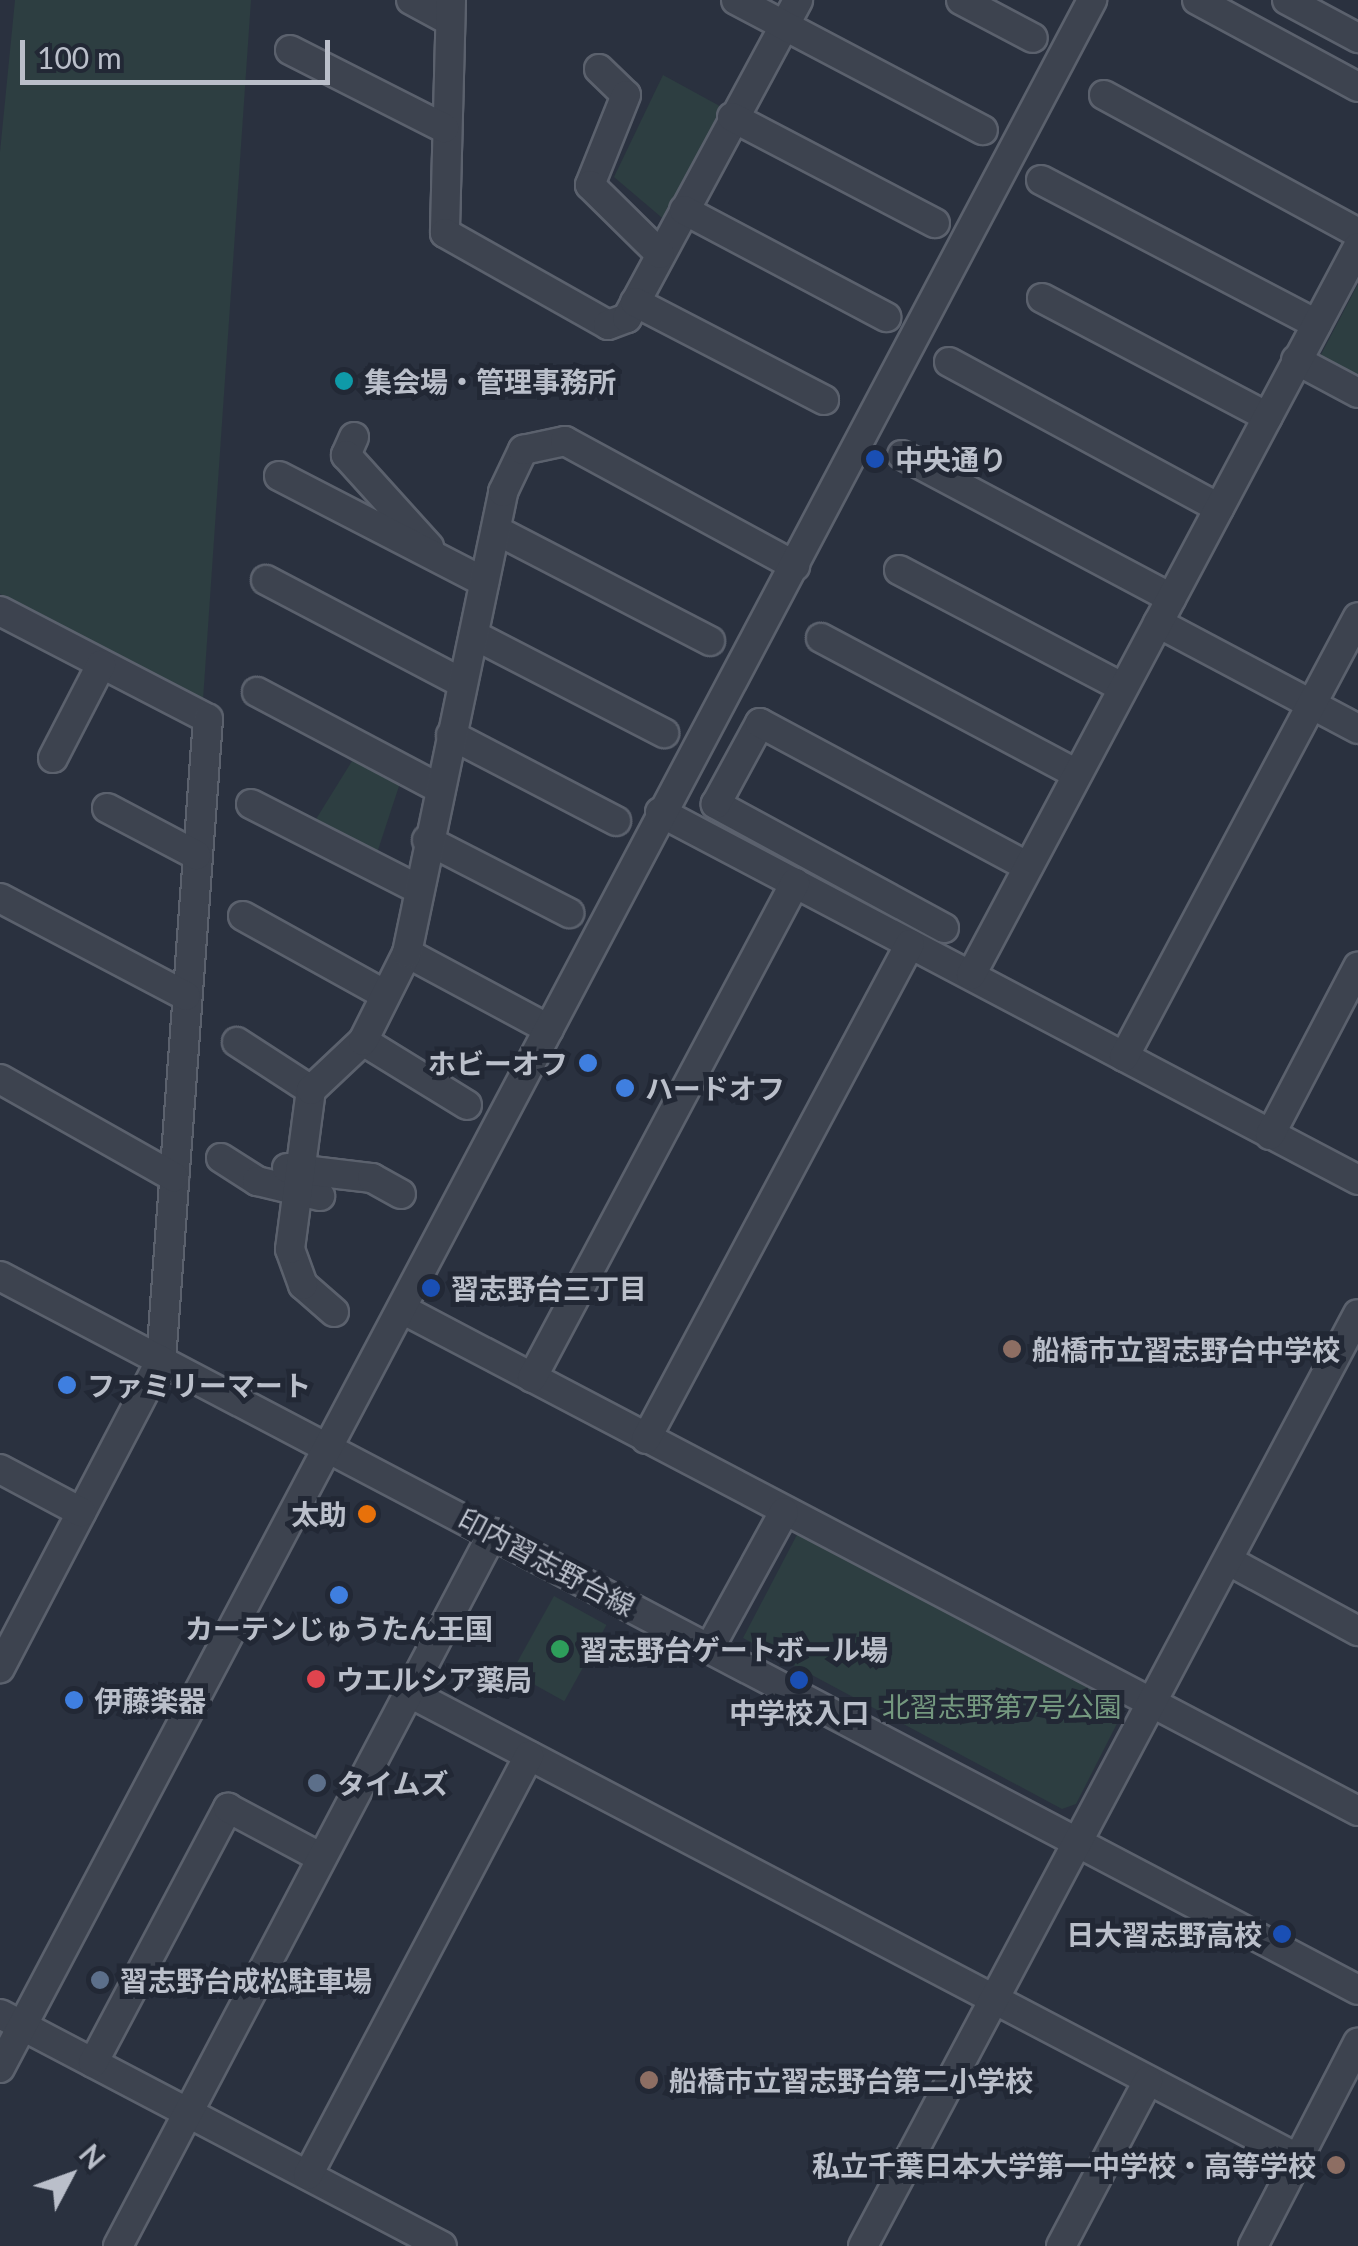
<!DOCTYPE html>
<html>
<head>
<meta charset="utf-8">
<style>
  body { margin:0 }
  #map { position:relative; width:1358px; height:2246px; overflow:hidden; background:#2a313f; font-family:Lato,"Noto Sans JP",sans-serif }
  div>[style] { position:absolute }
  .green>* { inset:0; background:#2d3e41; transform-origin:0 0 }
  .roads { filter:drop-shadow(2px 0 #5b616d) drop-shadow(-2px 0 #5b616d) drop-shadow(0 2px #5b616d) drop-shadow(0 -2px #5b616d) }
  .minor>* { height:28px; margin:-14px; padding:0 14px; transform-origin:14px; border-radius:14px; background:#3d434f }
  .dots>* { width:28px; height:28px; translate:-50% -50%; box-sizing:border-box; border:5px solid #222835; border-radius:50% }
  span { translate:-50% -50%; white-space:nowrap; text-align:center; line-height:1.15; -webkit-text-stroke:10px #222835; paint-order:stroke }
  .poi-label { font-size:28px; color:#babfca; font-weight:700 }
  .left { translate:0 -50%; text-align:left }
  .right { translate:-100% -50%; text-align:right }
  .street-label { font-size:28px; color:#babfca }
  .park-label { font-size:28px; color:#74987f }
  .north { position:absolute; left:20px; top:2126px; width:100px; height:100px; -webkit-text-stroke:8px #222835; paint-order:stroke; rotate:49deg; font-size:28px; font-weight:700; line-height:40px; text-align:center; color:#babfca }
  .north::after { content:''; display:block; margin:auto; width:35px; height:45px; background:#babfca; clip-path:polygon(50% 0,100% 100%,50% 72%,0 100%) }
  .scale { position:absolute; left:20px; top:40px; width:310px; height:45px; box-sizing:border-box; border:5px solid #babfca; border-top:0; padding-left:12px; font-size:30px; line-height:35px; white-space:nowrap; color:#babfca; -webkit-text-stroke:8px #222835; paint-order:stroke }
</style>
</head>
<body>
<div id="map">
  <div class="green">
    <div style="clip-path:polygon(15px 0,251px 0,203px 700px,0 594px,0 152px)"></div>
    <div style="clip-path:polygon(663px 75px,727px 110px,667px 222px,614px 177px)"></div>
    <div style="clip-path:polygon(1358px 284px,1358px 386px,1316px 364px)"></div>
    <div style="clip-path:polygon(357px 753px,403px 774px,377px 853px,313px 824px)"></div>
    <div style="clip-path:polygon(801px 1527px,1128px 1702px,1076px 1804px,1062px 1809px,743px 1638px)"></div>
    <div style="left:554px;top:1596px;width:60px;height:87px;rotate:29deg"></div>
  </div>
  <div class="roads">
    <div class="minor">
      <div style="left:411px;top:0;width:44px;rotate:28.3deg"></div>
      <div style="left:451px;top:0;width:233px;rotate:91.5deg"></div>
      <div style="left:445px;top:233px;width:187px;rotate:29.4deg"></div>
      <div style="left:608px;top:325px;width:20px;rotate:-20deg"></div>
      <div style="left:627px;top:318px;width:361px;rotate:-61.7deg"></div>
      <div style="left:736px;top:0;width:279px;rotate:27.8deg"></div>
      <div style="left:961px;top:0;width:81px;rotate:27.8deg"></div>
      <div style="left:1197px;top:0;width:183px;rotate:28.4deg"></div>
      <div style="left:1287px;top:0;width:81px;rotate:28.2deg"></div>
      <div style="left:290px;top:50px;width:173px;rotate:26.9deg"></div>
      <div style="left:599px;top:69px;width:37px;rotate:44deg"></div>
      <div style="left:626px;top:95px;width:97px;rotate:111.8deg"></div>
      <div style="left:590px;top:185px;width:98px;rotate:44.6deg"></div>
      <div style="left:1104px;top:95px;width:289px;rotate:28.5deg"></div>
      <div style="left:732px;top:117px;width:229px;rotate:27.6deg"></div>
      <div style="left:1041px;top:180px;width:311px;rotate:27.6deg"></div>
      <div style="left:684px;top:210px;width:229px;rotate:27.9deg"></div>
      <div style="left:1042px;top:298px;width:255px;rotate:27.8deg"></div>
      <div style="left:635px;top:302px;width:213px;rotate:27.4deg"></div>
      <div style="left:1296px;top:360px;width:70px;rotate:28deg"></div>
      <div style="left:949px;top:362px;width:307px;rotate:28.4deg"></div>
      <div style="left:354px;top:437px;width:20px;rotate:114deg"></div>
      <div style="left:346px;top:455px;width:124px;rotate:47.9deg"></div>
      <div style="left:902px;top:455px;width:305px;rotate:28deg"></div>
      <div style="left:279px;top:476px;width:231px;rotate:27.3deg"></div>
      <div style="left:496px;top:530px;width:241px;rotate:27.4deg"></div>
      <div style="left:899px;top:570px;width:252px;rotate:27.7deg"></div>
      <div style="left:266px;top:580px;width:221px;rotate:27.7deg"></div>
      <div style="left:0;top:611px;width:234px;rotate:27.4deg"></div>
      <div style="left:208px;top:719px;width:643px;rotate:94.19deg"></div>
      <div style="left:161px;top:1360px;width:348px;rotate:117.6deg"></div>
      <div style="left:1158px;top:623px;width:226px;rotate:27.9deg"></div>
      <div style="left:474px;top:635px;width:214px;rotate:27.3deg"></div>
      <div style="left:821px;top:638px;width:290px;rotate:28deg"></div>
      <div style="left:257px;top:692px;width:205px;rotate:27.9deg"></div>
      <div style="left:451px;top:735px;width:186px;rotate:27.5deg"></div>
      <div style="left:53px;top:758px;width:105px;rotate:-62.7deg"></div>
      <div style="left:251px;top:804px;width:187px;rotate:27deg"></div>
      <div style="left:107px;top:808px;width:101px;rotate:27.8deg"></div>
      <div style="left:660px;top:812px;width:789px;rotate:27.8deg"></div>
      <div style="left:427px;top:840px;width:160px;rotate:27.2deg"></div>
      <div style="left:0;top:898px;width:210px;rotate:27.8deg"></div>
      <div style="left:243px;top:916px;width:161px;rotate:29deg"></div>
      <div style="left:944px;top:928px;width:260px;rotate:-151.5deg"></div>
      <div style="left:716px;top:804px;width:92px;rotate:-61.5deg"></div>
      <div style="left:760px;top:723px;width:304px;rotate:28.2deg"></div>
      <div style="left:407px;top:953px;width:161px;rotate:28.2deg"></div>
      <div style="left:971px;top:975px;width:824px;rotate:-62.01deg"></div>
      <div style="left:363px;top:1041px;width:122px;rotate:31.6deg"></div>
      <div style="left:237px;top:1042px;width:88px;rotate:33deg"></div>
      <div style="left:1124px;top:1057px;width:498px;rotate:-62deg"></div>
      <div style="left:0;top:1079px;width:200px;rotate:29.4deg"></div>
      <div style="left:1270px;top:1135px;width:190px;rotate:-62.4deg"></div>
      <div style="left:221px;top:1158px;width:43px;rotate:32.6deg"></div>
      <div style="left:257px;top:1181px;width:65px;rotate:13.4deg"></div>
      <div style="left:287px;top:1168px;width:86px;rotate:6.7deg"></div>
      <div style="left:372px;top:1178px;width:33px;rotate:29deg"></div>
      <div style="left:0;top:1276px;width:1534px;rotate:27.73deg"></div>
      <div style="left:402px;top:1309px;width:1080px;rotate:27.7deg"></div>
      <div style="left:334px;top:1312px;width:41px;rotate:-138.9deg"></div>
      <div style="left:303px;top:1285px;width:38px;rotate:-110deg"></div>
      <div style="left:290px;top:1249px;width:160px;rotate:-82.5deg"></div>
      <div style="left:311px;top:1090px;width:71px;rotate:-43.3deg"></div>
      <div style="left:363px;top:1041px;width:98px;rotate:-63.4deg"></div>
      <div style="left:407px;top:953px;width:471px;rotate:-78.2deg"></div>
      <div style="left:503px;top:492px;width:47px;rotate:-64.5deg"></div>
      <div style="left:523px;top:450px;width:43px;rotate:-12.1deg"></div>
      <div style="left:565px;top:441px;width:262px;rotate:28.5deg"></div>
      <div style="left:532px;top:1378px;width:561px;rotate:-62.02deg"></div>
      <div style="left:646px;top:1439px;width:561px;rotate:-61.93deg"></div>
      <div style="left:0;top:1469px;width:92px;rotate:28deg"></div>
      <div style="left:1229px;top:1561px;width:147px;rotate:28.5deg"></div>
      <div style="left:709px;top:1649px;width:156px;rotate:-61.3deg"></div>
      <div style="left:410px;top:1693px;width:1004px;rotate:27.66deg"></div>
      <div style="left:0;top:2014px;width:499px;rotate:27.7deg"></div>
      <div style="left:93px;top:2063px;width:289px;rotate:-62.1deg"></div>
      <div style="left:228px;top:1808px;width:106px;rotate:28deg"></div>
      <div style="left:0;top:2068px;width:2339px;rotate:-62.16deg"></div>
      <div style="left:308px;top:2175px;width:474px;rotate:-62.2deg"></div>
      <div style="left:118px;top:2246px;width:806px;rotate:-62.26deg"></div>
      <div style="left:863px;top:2246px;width:1055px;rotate:-62.03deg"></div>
      <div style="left:1061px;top:2246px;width:187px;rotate:-62.2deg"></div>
      <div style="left:1253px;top:2246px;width:229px;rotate:-62.7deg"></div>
    </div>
  </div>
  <div class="dots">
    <div style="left:344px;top:381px;background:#0f9aa8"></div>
    <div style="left:875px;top:459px;background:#1a4fb4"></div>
    <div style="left:588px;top:1063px;background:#3f7fe0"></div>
    <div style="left:625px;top:1088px;background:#3f7fe0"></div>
    <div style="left:431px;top:1288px;background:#1a4fb4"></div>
    <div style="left:1012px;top:1349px;background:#8d6e63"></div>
    <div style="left:67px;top:1385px;background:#3f7fe0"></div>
    <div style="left:367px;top:1514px;background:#e8710a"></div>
    <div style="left:339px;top:1595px;background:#3f7fe0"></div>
    <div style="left:560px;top:1649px;background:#2e9e5b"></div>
    <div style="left:316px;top:1679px;background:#e0444e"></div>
    <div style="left:799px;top:1680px;background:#1a4fb4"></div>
    <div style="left:74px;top:1700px;background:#3f7fe0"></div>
    <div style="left:317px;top:1783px;background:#5c6f8a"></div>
    <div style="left:1282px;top:1934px;background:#1a4fb4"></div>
    <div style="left:100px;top:1980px;background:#5c6f8a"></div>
    <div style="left:649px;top:2080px;background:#8d6e63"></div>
    <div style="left:1336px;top:2165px;background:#8d6e63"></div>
  </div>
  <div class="poi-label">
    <span class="left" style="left:364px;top:381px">集会場・管理事務所</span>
    <span class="left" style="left:895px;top:459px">中央通り</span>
    <span class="right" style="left:568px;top:1063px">ホビーオフ</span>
    <span class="left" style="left:645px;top:1088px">ハードオフ</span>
    <span class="left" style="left:451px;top:1288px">習志野台三丁目</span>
    <span class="left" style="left:1032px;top:1349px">船橋市立習志野台中学校</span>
    <span class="left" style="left:87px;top:1385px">ファミリーマート</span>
    <span class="right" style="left:347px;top:1514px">太助</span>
    <span style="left:339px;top:1628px">カーテンじゅうたん王国</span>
    <span class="left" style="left:580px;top:1649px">習志野台ゲートボール場</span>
    <span class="left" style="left:336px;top:1679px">ウエルシア薬局</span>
    <span class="left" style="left:94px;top:1700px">伊藤楽器</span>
    <span style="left:799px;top:1712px">中学校入口</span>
    <span class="left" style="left:337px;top:1783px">タイムズ</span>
    <span class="right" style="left:1262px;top:1934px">日大習志野高校</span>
    <span class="left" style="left:120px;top:1980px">習志野台成松駐車場</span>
    <span class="left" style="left:669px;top:2080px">船橋市立習志野台第二小学校</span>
    <span class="right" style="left:1316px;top:2165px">私立千葉日本大学第一中学校・高等学校</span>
  </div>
  <div class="street-label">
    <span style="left:547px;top:1562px;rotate:28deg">印内習志野台線</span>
  </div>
  <div class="park-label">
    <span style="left:1002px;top:1706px">北習志野第7号公園</span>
  </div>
  <div class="north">N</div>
  <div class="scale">100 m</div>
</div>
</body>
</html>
